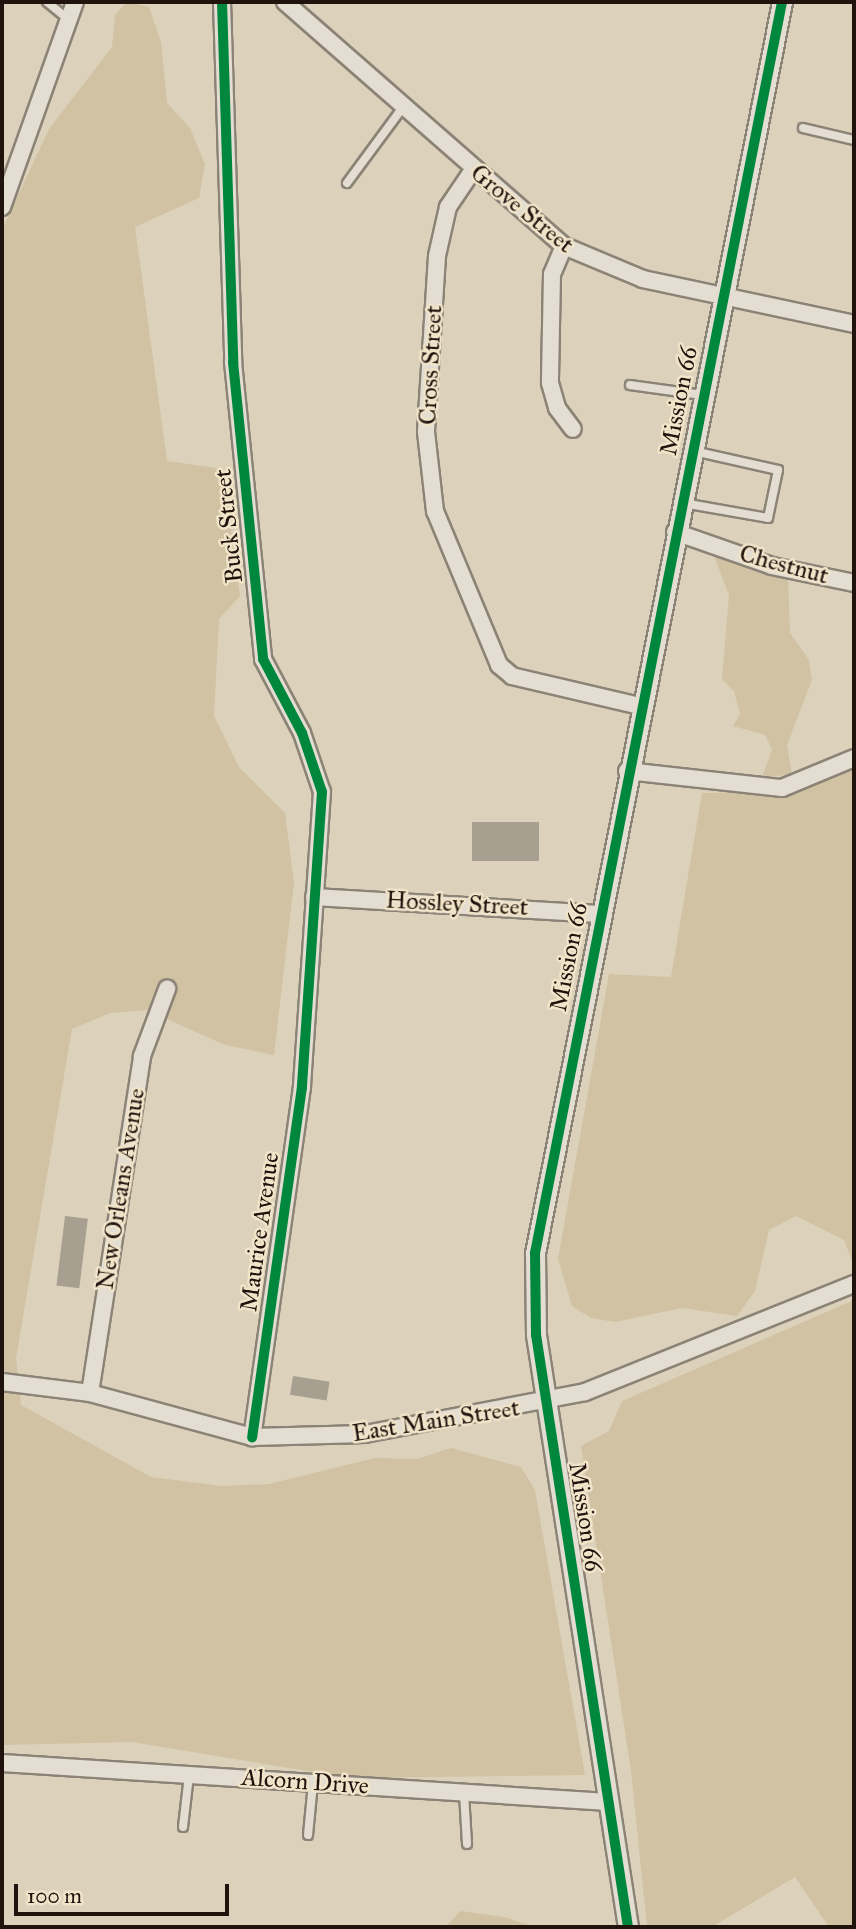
<!DOCTYPE html>
<html>
<head>
<meta charset="utf-8">
<style>
  body { margin:0 }
  #map { position:relative; width:856px; height:1929px; overflow:hidden; background:#dcd1ba; font-family:"IM FELL Great Primer",serif }
  div>[style] { position:absolute }
  .green>* { inset:0; background:#d1c2a3 }
  .building>* { inset:0; background:#a79f90; transform-origin:0 0 }
  .roads { filter:drop-shadow(2px 0 #8b8376) drop-shadow(-2px 0 #8b8376) drop-shadow(0 2px #8b8376) drop-shadow(0 -2px #8b8376) }
  .service>* { height:8px; margin:-4px; padding:0 4px; transform-origin:4px; border-radius:4px; background:#e3ddd2 }
  .minor>* { height:16px; margin:-8px; padding:0 8px; transform-origin:8px; border-radius:8px; background:#e3ddd2 }
  .tertiary>* { height:19px; margin:-9.5px; padding:0 9.5px; transform-origin:9.5px; border-radius:9.5px; background:#e3ddd2 }
  .cycleway>* { height:10px; margin:-5px; padding:0 5px; transform-origin:5px; border-radius:5px; background:#00873e }
  span { translate:-50% -50%; white-space:nowrap; text-align:center; line-height:1.15; -webkit-text-stroke:5px #f1e4c9; paint-order:stroke }
  .street-label { font-size:24px; color:#20130e }
  .frame { position:absolute; inset:0; border:4px solid #20130e; pointer-events:none }
  .scale { position:absolute; left:14px; top:1884px; width:215px; height:32px; box-sizing:border-box; border:4px solid #20130e; border-top:0; padding-left:9px; font-size:21px; line-height:24px; white-space:nowrap; color:#20130e; -webkit-text-stroke:5px #f1e4c9; paint-order:stroke }
</style>
</head>
<body>
<div id="map">
  <div class="green">
    <div style="clip-path:polygon(127px 2px,149px 7px,161px 42px,167px 103px,190px 128px,205px 164px,199px 198px,135px 227px,167px 461px,223px 469px,240px 596px,219px 619px,214px 716px,239px 767px,285px 813px,294px 883px,274px 1055px,225px 1045px,147px 1010px,110px 1013px,72px 1029px,16px 1358px,21px 1405px,151px 1477px,222px 1486px,269px 1484px,375px 1458px,417px 1459px,451px 1448px,521px 1467px,535px 1490px,585px 1775px,349px 1778px,132px 1742px,2px 1745px,2px 230px,49px 129px,112px 47px,115px 15px)"></div>
    <div style="clip-path:polygon(727px 555px,788px 578px,790px 633px,809px 660px,812px 680px,787px 745px,792px 774px,762px 778px,772px 749px,765px 735px,733px 726px,740px 714px,734px 691px,722px 679px,729px 595px,714px 556px)"></div>
    <div style="clip-path:polygon(854px 769px,854px 1266px,844px 1240px,796px 1216px,769px 1230px,755px 1291px,737px 1316px,682px 1308px,615px 1322px,591px 1318px,572px 1306px,558px 1259px,609px 974px,671px 977px,702px 793px,790px 792px)"></div>
    <div style="clip-path:polygon(854px 1300px,854px 1927px,829px 1927px,795px 1877px,712px 1927px,647px 1927px,631px 1771px,581px 1446px,609px 1431px,622px 1401px)"></div>
    <div style="clip-path:polygon(460px 1911px,504px 1917px,534px 1927px,446px 1927px)"></div>
  </div>
  <div class="building">
    <div style="left:472px;top:822px;width:67px;height:39px"></div>
    <div style="left:65px;top:1216px;width:23px;height:70px;rotate:7deg"></div>
    <div style="left:293px;top:1376px;width:37px;height:19px;rotate:9deg"></div>
  </div>
  <div class="roads">
    <div class="service">
      <div style="left:47px;top:2px;width:28px;rotate:39deg"></div>
      <div style="left:803px;top:128px;width:52px;rotate:13.2deg"></div>
      <div style="left:347px;top:183px;width:94px;rotate:-53.6deg"></div>
      <div style="left:630px;top:385px;width:73px;rotate:7.9deg"></div>
      <div style="left:683px;top:503px;width:86px;rotate:10deg"></div>
      <div style="left:768px;top:518px;width:49px;rotate:-78.2deg"></div>
      <div style="left:778px;top:470px;width:86px;rotate:-167.3deg"></div>
      <div style="left:464px;top:1793px;width:51px;rotate:86.6deg"></div>
      <div style="left:183px;top:1827px;width:52px;rotate:-83.4deg"></div>
      <div style="left:308px;top:1835px;width:52px;rotate:-84.5deg"></div>
    </div>
    <div class="minor">
      <div style="left:222px;top:2px;width:360px;rotate:88.2deg"></div>
      <div style="left:233px;top:362px;width:299px;rotate:84.2deg"></div>
      <div style="left:263px;top:659px;width:84px;rotate:62.2deg"></div>
      <div style="left:302px;top:733px;width:62px;rotate:71.3deg"></div>
      <div style="left:322px;top:792px;width:296px;rotate:93.9deg"></div>
      <div style="left:302px;top:1087px;width:354px;rotate:98.1deg"></div>
      <div style="left:285px;top:2px;width:371px;rotate:41.2deg"></div>
      <div style="left:564px;top:246px;width:86px;rotate:22.7deg"></div>
      <div style="left:643px;top:279px;width:216px;rotate:12deg"></div>
      <div style="left:473px;top:170px;width:45px;rotate:124deg"></div>
      <div style="left:448px;top:207px;width:50px;rotate:102.7deg"></div>
      <div style="left:437px;top:256px;width:176px;rotate:93.6deg"></div>
      <div style="left:426px;top:432px;width:80px;rotate:83.5deg"></div>
      <div style="left:435px;top:511px;width:167px;rotate:67.4deg"></div>
      <div style="left:499px;top:665px;width:17px;rotate:40deg"></div>
      <div style="left:512px;top:676px;width:131px;rotate:13.2deg"></div>
      <div style="left:2px;top:207px;width:218px;rotate:-70.4deg"></div>
      <div style="left:564px;top:246px;width:30px;rotate:113deg"></div>
      <div style="left:552px;top:274px;width:109px;rotate:91.1deg"></div>
      <div style="left:550px;top:383px;width:26px;rotate:74deg"></div>
      <div style="left:557px;top:408px;width:26px;rotate:53deg"></div>
      <div style="left:675px;top:532px;width:103px;rotate:19.3deg"></div>
      <div style="left:772px;top:566px;width:84px;rotate:11.7deg"></div>
      <div style="left:627px;top:771px;width:156px;rotate:6.3deg"></div>
      <div style="left:782px;top:788px;width:78px;rotate:-22.6deg"></div>
      <div style="left:314px;top:897px;width:286px;rotate:3.4deg"></div>
      <div style="left:2px;top:1382px;width:89px;rotate:7.1deg"></div>
      <div style="left:90px;top:1393px;width:168px;rotate:15.2deg"></div>
      <div style="left:252px;top:1437px;width:113px;rotate:-1.5deg"></div>
      <div style="left:365px;top:1434px;width:224px;rotate:-10.8deg"></div>
      <div style="left:585px;top:1392px;width:290px;rotate:-21.9deg"></div>
      <div style="left:90px;top:1393px;width:341px;rotate:-81.2deg"></div>
      <div style="left:142px;top:1056px;width:72px;rotate:-69.5deg"></div>
      <div style="left:2px;top:1763px;width:607px;rotate:3.68deg"></div>
    </div>
    <div class="tertiary">
      <div style="left:628px;top:1927px;width:599px;rotate:-98.83deg"></div>
      <div style="left:536px;top:1335px;width:82px;rotate:-90.7deg"></div>
      <div style="left:535px;top:1253px;width:1275px;rotate:-78.83deg"></div>
    </div>
  </div>
  <div class="cycleway">
    <div style="left:222px;top:2px;width:360px;rotate:88.2deg"></div>
    <div style="left:233px;top:362px;width:299px;rotate:84.2deg"></div>
    <div style="left:263px;top:659px;width:84px;rotate:62.2deg"></div>
    <div style="left:302px;top:733px;width:62px;rotate:71.3deg"></div>
    <div style="left:322px;top:792px;width:296px;rotate:93.9deg"></div>
    <div style="left:302px;top:1087px;width:354px;rotate:98.1deg"></div>
    <div style="left:628px;top:1927px;width:599px;rotate:-98.83deg"></div>
    <div style="left:536px;top:1335px;width:82px;rotate:-90.7deg"></div>
    <div style="left:535px;top:1253px;width:1275px;rotate:-78.83deg"></div>
  </div>
  <div class="street-label">
    <span style="left:522px;top:209px;rotate:39deg">Grove Street</span>
    <span style="left:431px;top:365px;rotate:-87deg">Cross Street</span>
    <span style="left:679px;top:401px;rotate:-79deg">Mission 66</span>
    <span style="left:229px;top:526px;rotate:-96deg">Buck Street</span>
    <span style="left:784px;top:565px;rotate:15deg">Chestnut</span>
    <span style="left:457px;top:904px;rotate:3deg">Hossley Street</span>
    <span style="left:569px;top:957px;rotate:-79deg">Mission 66</span>
    <span style="left:121px;top:1189px;rotate:-81deg">New Orleans Avenue</span>
    <span style="left:260px;top:1232px;rotate:-82deg">Maurice Avenue</span>
    <span style="left:436px;top:1421px;rotate:-9deg">East Main Street</span>
    <span style="left:585px;top:1517px;rotate:81deg">Mission 66</span>
    <span style="left:305px;top:1782px;rotate:4deg">Alcorn Drive</span>
  </div>
  <div class="frame"></div>
  <div class="scale">100 m</div>
</div>
</body>
</html>
